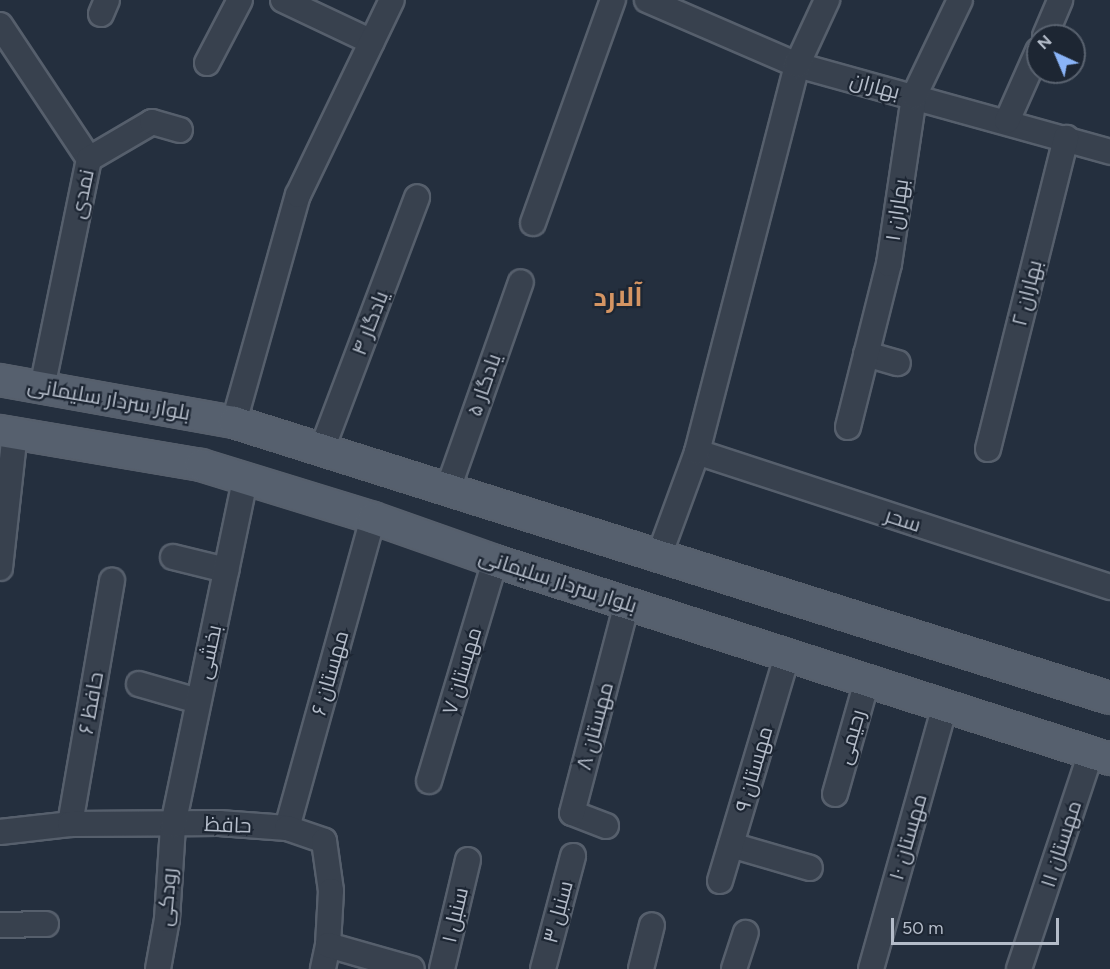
<!DOCTYPE html>
<html>
<head>
<meta charset="utf-8">
<style>
  body { margin:0 }
  #map { position:relative; width:1110px; height:969px; overflow:hidden; background:#242f3e; font-family:Figtree,Cairo,sans-serif }
  div>[style] { position:absolute }
  .roads { filter:drop-shadow(2px 0 #565f6c) drop-shadow(-2px 0 #565f6c) drop-shadow(0 2px #565f6c) drop-shadow(0 -2px #565f6c) }
  .minor>* { height:24px; margin:-12px; padding:0 12px; transform-origin:12px; border-radius:12px; background:#38414e }
  .major>* { height:30px; margin:-15px; padding:0 15px; transform-origin:15px; border-radius:15px; background:#56606e }
  span { translate:-50% -50%; white-space:nowrap; text-align:center; line-height:1.15; -webkit-text-stroke:4.5px #1d2633; paint-order:stroke }
  .street-label { font-size:21px; color:#b4bcc9 }
  .district-label { font-size:27px; color:#d59563; font-weight:700 }
  .north { position:absolute; left:1026px; top:24px; width:60px; height:60px; box-sizing:border-box; background:#1d2633; border:2px solid #59626f; border-radius:50%; rotate:316deg; font-size:16px; font-weight:700; line-height:24px; text-align:center; color:#b4bcc9 }
  .north::after { content:''; display:block; margin:auto; width:21px; height:27px; background:#8ab4f8; clip-path:polygon(50% 0,100% 100%,50% 72%,0 100%) }
  .scale { position:absolute; left:891px; top:918px; width:168px; height:27px; box-sizing:border-box; border:3px solid #b4bcc9; border-top:0; padding-left:8px; font-size:18px; line-height:21px; white-space:nowrap; color:#b4bcc9; -webkit-text-stroke:4px #1d2633; paint-order:stroke }
</style>
</head>
<body>
<div id="map">
  <div class="roads">
    <div class="minor">
      <div style="left:283px;top:0;width:98px;rotate:25.3deg"></div>
      <div style="left:647px;top:0;width:163px;rotate:23.4deg"></div>
      <div style="left:797px;top:65px;width:325px;rotate:15.5deg"></div>
      <div style="left:101px;top:14px;width:15px;rotate:-67deg"></div>
      <div style="left:0;top:25px;width:161px;rotate:56.4deg"></div>
      <div style="left:89px;top:159px;width:233px;rotate:101.6deg"></div>
      <div style="left:1045px;top:36px;width:39px;rotate:-67deg"></div>
      <div style="left:207px;top:63px;width:71px;rotate:-62.4deg"></div>
      <div style="left:1007px;top:121px;width:77px;rotate:-66.1deg"></div>
      <div style="left:89px;top:159px;width:73px;rotate:-30.4deg"></div>
      <div style="left:152px;top:122px;width:29px;rotate:16deg"></div>
      <div style="left:533px;top:223px;width:237px;rotate:-70.3deg"></div>
      <div style="left:866px;top:354px;width:33px;rotate:16deg"></div>
      <div style="left:234px;top:422px;width:236px;rotate:-74.3deg"></div>
      <div style="left:298px;top:195px;width:216px;rotate:-64.3deg"></div>
      <div style="left:848px;top:427px;width:168px;rotate:-75.9deg"></div>
      <div style="left:889px;top:264px;width:170px;rotate:-81.5deg"></div>
      <div style="left:914px;top:96px;width:106px;rotate:-64.4deg"></div>
      <div style="left:322px;top:449px;width:269px;rotate:-69.3deg"></div>
      <div style="left:988px;top:449px;width:321px;rotate:-75.9deg"></div>
      <div style="left:697px;top:452px;width:435px;rotate:18.1deg"></div>
      <div style="left:448px;top:489px;width:219px;rotate:-70.6deg"></div>
      <div style="left:659px;top:556px;width:111px;rotate:-69.9deg"></div>
      <div style="left:697px;top:452px;width:400px;rotate:-75.5deg"></div>
      <div style="left:797px;top:65px;width:72px;rotate:-65.2deg"></div>
      <div style="left:173px;top:557px;width:55px;rotate:13.8deg"></div>
      <div style="left:0;top:568px;width:137px;rotate:-83.7deg"></div>
      <div style="left:139px;top:684px;width:61px;rotate:16.1deg"></div>
      <div style="left:429px;top:781px;width:230px;rotate:-73.3deg"></div>
      <div style="left:835px;top:794px;width:117px;rotate:-74.2deg"></div>
      <div style="left:70px;top:824px;width:247px;rotate:-80.2deg"></div>
      <div style="left:606px;top:826px;width:36px;rotate:-159deg"></div>
      <div style="left:572px;top:813px;width:216px;rotate:-75.3deg"></div>
      <div style="left:287px;top:828px;width:322px;rotate:-74.5deg"></div>
      <div style="left:0;top:832px;width:70px;rotate:-6.5deg"></div>
      <div style="left:70px;top:824px;width:149px;rotate:-0.4deg"></div>
      <div style="left:219px;top:823px;width:68px;rotate:4.2deg"></div>
      <div style="left:287px;top:828px;width:39px;rotate:19deg"></div>
      <div style="left:324px;top:841px;width:50px;rotate:82deg"></div>
      <div style="left:331px;top:891px;width:54px;rotate:93.2deg"></div>
      <div style="left:328px;top:945px;width:25px;rotate:102deg"></div>
      <div style="left:731px;top:845px;width:82px;rotate:16.2deg"></div>
      <div style="left:720px;top:881px;width:235px;rotate:-73.4deg"></div>
      <div style="left:0;top:925px;width:46px;rotate:-1.2deg"></div>
      <div style="left:328px;top:945px;width:87px;rotate:15.9deg"></div>
      <div style="left:158px;top:969px;width:51px;rotate:-79.8deg"></div>
      <div style="left:167px;top:919px;width:94px;rotate:-86.3deg"></div>
      <div style="left:173px;top:825px;width:353px;rotate:-78.2deg"></div>
      <div style="left:442px;top:969px;width:112px;rotate:-76.6deg"></div>
      <div style="left:543px;top:969px;width:117px;rotate:-75.1deg"></div>
      <div style="left:641px;top:969px;width:45px;rotate:-76deg"></div>
      <div style="left:734px;top:969px;width:38px;rotate:-72deg"></div>
      <div style="left:871px;top:969px;width:274px;rotate:-74.3deg"></div>
      <div style="left:1019px;top:969px;width:228px;rotate:-71.6deg"></div>
    </div>
    <div class="major">
      <div style="left:0;top:380px;width:238px;rotate:10.2deg"></div>
      <div style="left:234px;top:422px;width:918px;rotate:17.49deg"></div>
      <div style="left:0;top:431px;width:204px;rotate:9.6deg"></div>
      <div style="left:201px;top:465px;width:180px;rotate:17.1deg"></div>
      <div style="left:373px;top:518px;width:129px;rotate:19.4deg"></div>
      <div style="left:495px;top:561px;width:646px;rotate:17.85deg"></div>
    </div>
  </div>
  <div class="street-label">
    <span style="left:875px;top:86px;rotate:15deg">بهاران</span>
    <span style="left:82px;top:194px;rotate:-78deg">نمدی</span>
    <span style="left:897px;top:210px;rotate:-82deg">بهاران ۱</span>
    <span style="left:1027px;top:293px;rotate:-76deg">بهاران ۲</span>
    <span style="left:370px;top:323px;rotate:-69deg">یادگار ۴</span>
    <span style="left:484px;top:385px;rotate:-71deg">یادگار ۵</span>
    <span style="left:109px;top:399px;rotate:10deg">بلوار سردار سلیمانی</span>
    <span style="left:903px;top:520px;rotate:18deg">سحر</span>
    <span style="left:558px;top:581px;rotate:18deg">بلوار سردار سلیمانی</span>
    <span style="left:209px;top:652px;rotate:-78deg">بخشی</span>
    <span style="left:462px;top:671px;rotate:-73deg">مهستان ۷</span>
    <span style="left:330px;top:673px;rotate:-74deg">مهستان ۶</span>
    <span style="left:91px;top:703px;rotate:-80deg">حافظ ۶</span>
    <span style="left:595px;top:726px;rotate:-75deg">مهستان ۸</span>
    <span style="left:851px;top:737px;rotate:-74deg">رحیمی</span>
    <span style="left:754px;top:769px;rotate:-74deg">مهستان ۹</span>
    <span style="left:228px;top:825px;rotate:2deg">حافظ</span>
    <span style="left:908px;top:837px;rotate:-74deg">مهستان ۱۰</span>
    <span style="left:1061px;top:844px;rotate:-72deg">مهستان ۱۱</span>
    <span style="left:167px;top:897px;rotate:-85deg">رودکی</span>
    <span style="left:558px;top:912px;rotate:-75deg">سنبل ۳</span>
    <span style="left:455px;top:915px;rotate:-77deg">سنبل ۱</span>
  </div>
  <div class="district-label">
    <span style="left:618px;top:297px">آلارد</span>
  </div>
  <div class="north">N</div>
  <div class="scale">50 m</div>
</div>
</body>
</html>
